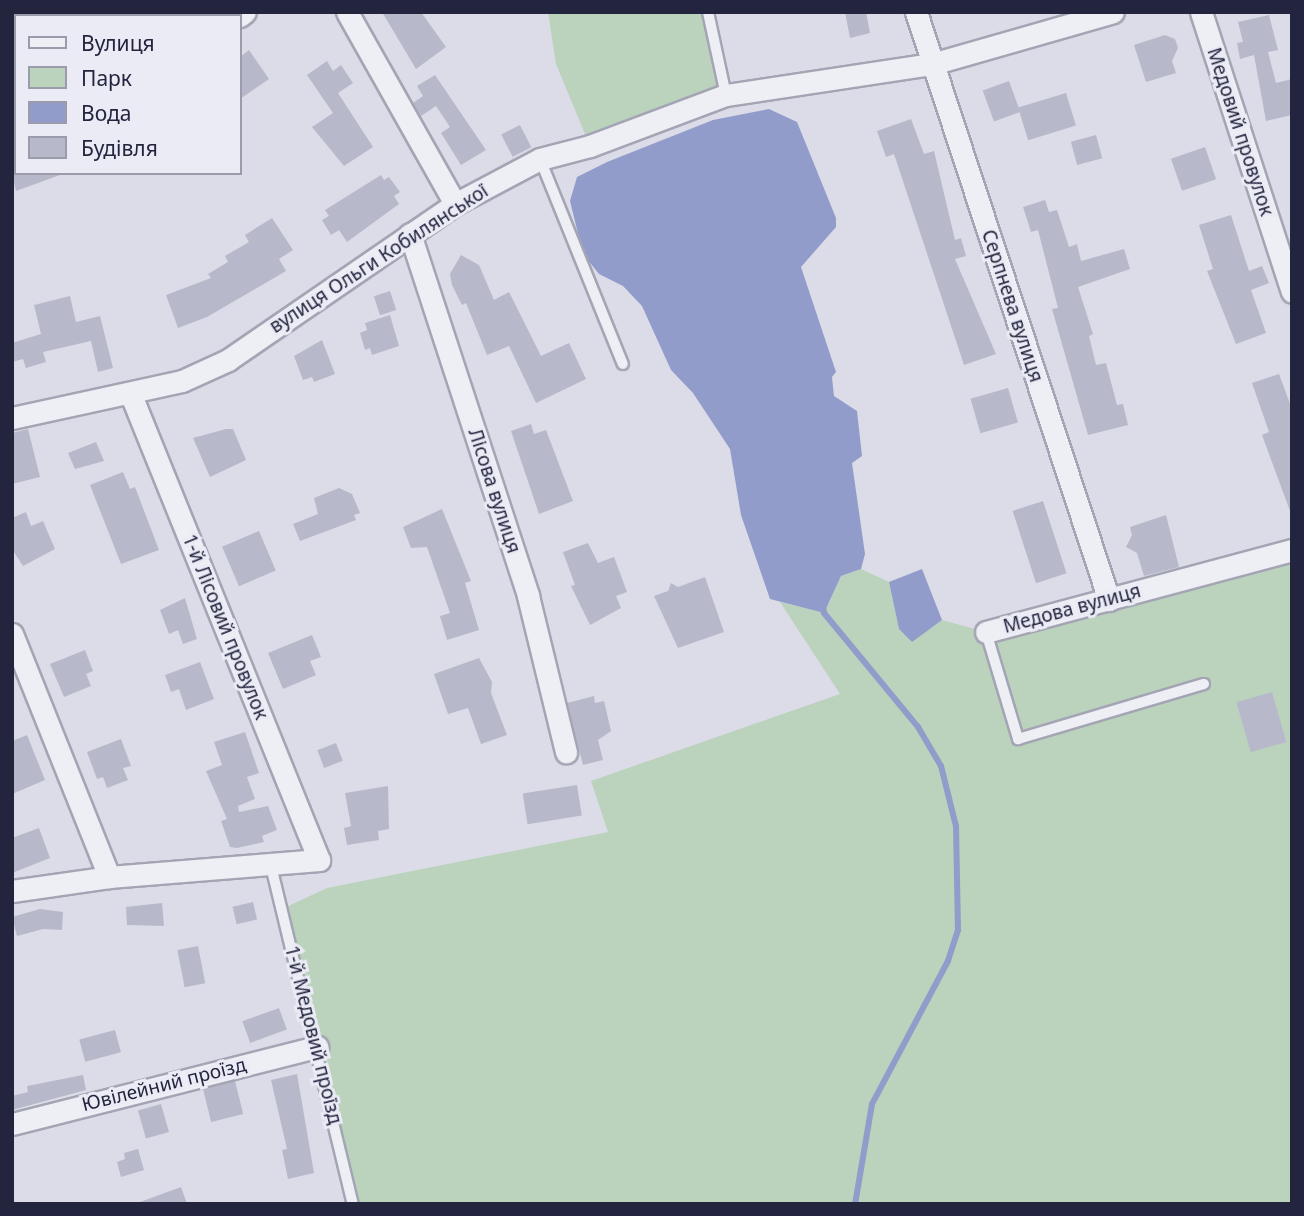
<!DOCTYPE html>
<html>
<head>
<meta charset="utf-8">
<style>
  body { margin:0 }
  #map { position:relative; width:1304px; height:1216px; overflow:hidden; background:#dbdce7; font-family:"Noto Sans",sans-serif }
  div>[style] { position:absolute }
  .green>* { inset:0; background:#bbd2bc }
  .water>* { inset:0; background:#919ccb }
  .stream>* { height:6px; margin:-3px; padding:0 3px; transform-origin:3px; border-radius:3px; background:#919ccb }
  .building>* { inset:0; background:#b7b9ca; transform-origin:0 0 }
  .roads { filter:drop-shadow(2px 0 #a4a5b4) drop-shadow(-2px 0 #a4a5b4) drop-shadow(0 2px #a4a5b4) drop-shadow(0 -2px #a4a5b4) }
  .service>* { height:10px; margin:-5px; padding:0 5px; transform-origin:5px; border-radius:5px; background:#eeeef5 }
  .minor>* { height:21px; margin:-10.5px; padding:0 10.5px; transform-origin:10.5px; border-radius:10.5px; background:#eeeef5 }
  span { translate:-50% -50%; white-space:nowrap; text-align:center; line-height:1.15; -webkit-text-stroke:6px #eaebf5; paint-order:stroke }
  .street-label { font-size:19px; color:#23253e }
  .frame { position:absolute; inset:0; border:14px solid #23253e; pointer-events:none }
  .legend { position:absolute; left:14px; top:14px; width:228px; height:161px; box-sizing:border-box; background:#eaebf5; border:2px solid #9a9cac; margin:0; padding:9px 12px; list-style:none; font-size:21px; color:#23253e }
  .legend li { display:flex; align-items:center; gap:14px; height:35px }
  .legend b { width:35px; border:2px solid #9a9cac }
</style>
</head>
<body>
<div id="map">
  <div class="green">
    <div style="clip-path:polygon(548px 12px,708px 12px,726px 95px,590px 146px,556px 64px)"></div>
    <div style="clip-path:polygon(1292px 550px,1292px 1204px,353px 1204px,282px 909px,327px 888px,608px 832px,591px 781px,840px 694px,780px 602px,824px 613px,841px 576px,861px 569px,889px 582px,899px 629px,912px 641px,942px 620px,986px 632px)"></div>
  </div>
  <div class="water">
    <div style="clip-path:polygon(769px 109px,797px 122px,836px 218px,836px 227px,801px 267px,836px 372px,832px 377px,834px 396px,857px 411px,862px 456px,852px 463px,865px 554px,861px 569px,841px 576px,824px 613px,770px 599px,741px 515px,730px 449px,693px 393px,671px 370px,642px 306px,623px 286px,599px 274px,583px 254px,570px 201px,577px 177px,607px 162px,713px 120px)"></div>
    <div style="clip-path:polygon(922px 569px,942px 620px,912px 642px,899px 629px,889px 582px)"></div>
  </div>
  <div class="stream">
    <div style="left:823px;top:605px;width:8px;rotate:83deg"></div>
    <div style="left:824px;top:613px;width:148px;rotate:50.5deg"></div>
    <div style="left:918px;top:727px;width:45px;rotate:59.5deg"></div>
    <div style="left:941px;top:766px;width:62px;rotate:76deg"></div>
    <div style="left:956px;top:826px;width:104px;rotate:88.9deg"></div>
    <div style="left:958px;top:930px;width:33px;rotate:108deg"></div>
    <div style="left:948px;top:961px;width:162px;rotate:118deg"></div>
    <div style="left:872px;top:1104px;width:101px;rotate:99.6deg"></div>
  </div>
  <div class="building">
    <div style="clip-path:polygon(382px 12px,421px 12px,446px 47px,416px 69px)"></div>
    <div style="clip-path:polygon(845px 12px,866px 12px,870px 33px,850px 38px)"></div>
    <div style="clip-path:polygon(1269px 15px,1278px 50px,1268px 52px,1276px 83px,1292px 79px,1292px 115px,1266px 121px,1254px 55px,1240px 59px,1237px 43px,1243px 42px,1238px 22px)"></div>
    <div style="clip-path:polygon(1165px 35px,1175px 39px,1178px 48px,1172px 61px,1176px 73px,1146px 82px,1134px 45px)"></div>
    <div style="clip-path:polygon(249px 50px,269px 79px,240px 99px,240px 57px)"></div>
    <div style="clip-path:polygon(327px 61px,333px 71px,341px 65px,353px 83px,338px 93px,373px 147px,344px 166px,312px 127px,333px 113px,307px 75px)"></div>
    <div style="clip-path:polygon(435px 75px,486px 150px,461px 165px,441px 133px,450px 127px,436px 106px,421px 116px,413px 103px,423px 96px,417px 86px)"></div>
    <div style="left:1009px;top:81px;width:33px;height:28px;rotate:70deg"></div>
    <div style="left:1066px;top:93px;width:34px;height:50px;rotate:73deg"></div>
    <div style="clip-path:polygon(911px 119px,924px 154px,934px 151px,955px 240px,961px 238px,966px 256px,955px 259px,996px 354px,964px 365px,894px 154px,886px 157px,877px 131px)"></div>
    <div style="left:520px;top:125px;width:25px;height:21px;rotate:63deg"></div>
    <div style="left:1096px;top:135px;width:24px;height:26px;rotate:75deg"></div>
    <div style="left:1205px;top:147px;width:34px;height:36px;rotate:71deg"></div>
    <div style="clip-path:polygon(12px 173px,60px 173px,60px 175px,16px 191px)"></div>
    <div style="clip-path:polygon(381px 175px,384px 180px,389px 177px,400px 192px,394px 196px,399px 204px,347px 242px,339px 230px,331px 235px,322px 220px,329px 216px,325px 210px)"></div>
    <div style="clip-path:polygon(1045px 200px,1049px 212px,1057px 210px,1069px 247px,1077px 244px,1081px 261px,1124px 249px,1130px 269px,1078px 287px,1093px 334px,1089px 336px,1096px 365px,1106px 363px,1117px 405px,1123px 404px,1128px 425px,1088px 435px,1052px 309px,1058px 308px,1038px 230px,1031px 232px,1023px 207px)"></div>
    <div style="clip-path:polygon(1231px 215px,1249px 271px,1262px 266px,1269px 283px,1251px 290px,1266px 333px,1236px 344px,1207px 271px,1213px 269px,1199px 225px)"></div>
    <div style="clip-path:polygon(272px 218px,293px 250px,279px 259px,286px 271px,207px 317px,178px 328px,166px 295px,211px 278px,208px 274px,228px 262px,225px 256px,249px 242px,245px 235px)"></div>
    <div style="clip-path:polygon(461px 255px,479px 265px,494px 300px,509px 292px,541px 356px,569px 343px,586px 379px,536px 403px,509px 346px,487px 355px,466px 303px,462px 305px,452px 285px,450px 274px)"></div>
    <div style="left:390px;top:291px;width:20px;height:17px;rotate:72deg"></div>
    <div style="clip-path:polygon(70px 296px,76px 322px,100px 316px,113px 368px,98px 372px,91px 341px,43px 352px,46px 362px,26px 368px,23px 359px,12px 362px,12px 343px,41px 334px,34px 305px)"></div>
    <div style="clip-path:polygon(390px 315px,399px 346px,372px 355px,370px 348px,365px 350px,360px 333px,367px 330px,365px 323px)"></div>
    <div style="clip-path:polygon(322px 340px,335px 374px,314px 382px,312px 377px,303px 380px,294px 356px)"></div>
    <div style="clip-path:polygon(1279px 374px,1292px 409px,1290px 511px,1262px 435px,1269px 432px,1252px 383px)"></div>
    <div style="left:1008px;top:388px;width:36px;height:39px;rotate:74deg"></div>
    <div style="clip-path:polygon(531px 424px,534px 434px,546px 430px,573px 501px,539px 514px,511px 431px)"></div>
    <div style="clip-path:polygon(28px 429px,40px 477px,12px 484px,12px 433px)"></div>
    <div style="clip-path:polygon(226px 429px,233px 429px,246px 460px,210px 477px,193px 438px)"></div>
    <div style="clip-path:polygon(96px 442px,104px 461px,75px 469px,68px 453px)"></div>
    <div style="clip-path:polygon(123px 472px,130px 489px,135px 487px,159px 550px,121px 564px,90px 485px)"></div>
    <div style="clip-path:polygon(339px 488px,352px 494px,360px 513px,354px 515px,356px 520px,300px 541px,293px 524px,318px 514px,314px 498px)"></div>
    <div style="left:1043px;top:501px;width:76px;height:32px;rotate:72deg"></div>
    <div style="clip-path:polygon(442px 509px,471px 581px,465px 583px,479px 630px,447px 640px,440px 616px,450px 613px,427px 547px,411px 548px,403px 527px)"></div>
    <div style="clip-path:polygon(26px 512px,31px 526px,43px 521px,55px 549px,23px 566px,12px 549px,12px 518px)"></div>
    <div style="clip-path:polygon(1166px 515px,1179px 567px,1144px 576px,1137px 553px,1126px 547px,1132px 535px,1130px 527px)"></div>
    <div style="left:259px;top:531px;width:43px;height:40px;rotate:67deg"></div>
    <div style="clip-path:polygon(588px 543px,598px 563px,614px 557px,627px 592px,616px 596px,621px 608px,590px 625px,571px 586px,575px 585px,563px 552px)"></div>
    <div style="clip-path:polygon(705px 577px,724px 632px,678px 648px,654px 596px,668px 591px,671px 583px,678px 587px)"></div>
    <div style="clip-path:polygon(185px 598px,197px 639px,183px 644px,178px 630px,169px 634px,160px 610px)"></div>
    <div style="clip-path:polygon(312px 635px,321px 657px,310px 661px,316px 675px,283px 689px,268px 653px)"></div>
    <div style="clip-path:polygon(85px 650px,93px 671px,86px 674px,91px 686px,64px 697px,50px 664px)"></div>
    <div style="clip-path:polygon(479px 658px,492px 682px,491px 693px,507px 735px,481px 744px,468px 708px,448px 714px,434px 674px)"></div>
    <div style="clip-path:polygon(200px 662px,214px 699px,186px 710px,179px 689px,171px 692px,165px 675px)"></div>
    <div style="left:1272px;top:692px;width:52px;height:37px;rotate:74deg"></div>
    <div style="clip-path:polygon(594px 696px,595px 703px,604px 701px,611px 731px,598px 740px,603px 760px,583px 765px,567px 703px)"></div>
    <div style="clip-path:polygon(245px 732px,259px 773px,247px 777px,255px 799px,238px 806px,239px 812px,268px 806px,277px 830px,262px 836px,264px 842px,237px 848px,230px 847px,221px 821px,227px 819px,206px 771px,222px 765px,214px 742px)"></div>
    <div style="clip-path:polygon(27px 735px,45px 780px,12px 794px,12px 741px)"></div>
    <div style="clip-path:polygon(121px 739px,131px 766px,123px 768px,128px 780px,107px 788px,103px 777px,97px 779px,87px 752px)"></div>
    <div style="left:336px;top:743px;width:19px;height:20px;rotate:69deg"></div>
    <div style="left:577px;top:785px;width:31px;height:55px;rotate:81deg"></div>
    <div style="clip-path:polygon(388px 786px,389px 829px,378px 831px,379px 840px,347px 845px,344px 828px,351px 826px,345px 793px)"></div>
    <div style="clip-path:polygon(39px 828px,50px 858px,12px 873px,12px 838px)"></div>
    <div style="left:253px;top:902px;width:18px;height:21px;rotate:77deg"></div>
    <div style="clip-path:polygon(162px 903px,164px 926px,127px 925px,126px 907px)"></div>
    <div style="clip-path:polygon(40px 909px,63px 912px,62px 930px,43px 929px,17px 936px,12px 917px)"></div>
    <div style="left:198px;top:946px;width:38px;height:21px;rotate:79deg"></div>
    <div style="left:279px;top:1008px;width:23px;height:39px;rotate:70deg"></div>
    <div style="left:115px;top:1030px;width:23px;height:37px;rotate:75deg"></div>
    <div style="clip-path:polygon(297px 1074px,314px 1173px,288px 1179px,282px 1150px,287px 1149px,271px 1080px)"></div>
    <div style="clip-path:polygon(83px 1075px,86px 1090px,12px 1110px,12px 1096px,28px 1092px,27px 1086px)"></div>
    <div style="left:235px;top:1081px;width:34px;height:33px;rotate:76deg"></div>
    <div style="left:161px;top:1104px;width:29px;height:24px;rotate:74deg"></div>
    <div style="clip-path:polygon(138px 1149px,144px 1170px,121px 1177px,117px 1162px,125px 1159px,124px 1153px)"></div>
    <div style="clip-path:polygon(181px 1187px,187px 1204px,141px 1204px,140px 1202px)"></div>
  </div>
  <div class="roads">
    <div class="service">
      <div style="left:708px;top:12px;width:85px;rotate:77.8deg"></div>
      <div style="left:540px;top:159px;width:221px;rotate:68deg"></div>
      <div style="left:986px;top:632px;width:112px;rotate:73.3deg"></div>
      <div style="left:1018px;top:739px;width:194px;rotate:-16.5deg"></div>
      <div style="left:271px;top:866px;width:348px;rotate:76.4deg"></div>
    </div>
    <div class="minor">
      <div style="left:347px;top:12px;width:220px;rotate:60.6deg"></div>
      <div style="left:916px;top:12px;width:619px;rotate:71.83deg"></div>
      <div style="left:1201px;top:12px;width:294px;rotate:72deg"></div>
      <div style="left:240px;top:16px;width:6px;rotate:-39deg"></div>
      <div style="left:12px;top:95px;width:4px"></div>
      <div style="left:410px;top:234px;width:381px;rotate:71.9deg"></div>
      <div style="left:528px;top:596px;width:161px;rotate:76.3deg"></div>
      <div style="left:12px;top:418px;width:174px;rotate:-12.3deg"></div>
      <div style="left:182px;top:381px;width:51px;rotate:-24.5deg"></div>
      <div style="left:228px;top:360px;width:275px;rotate:-34.5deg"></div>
      <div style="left:455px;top:204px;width:96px;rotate:-27.9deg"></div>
      <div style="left:540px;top:159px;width:52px;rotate:-14.6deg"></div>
      <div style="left:590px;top:146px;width:145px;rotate:-20.6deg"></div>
      <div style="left:726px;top:95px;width:208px;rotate:-8.6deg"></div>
      <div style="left:932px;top:64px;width:188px;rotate:-16deg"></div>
      <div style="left:986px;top:632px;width:317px;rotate:-15deg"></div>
      <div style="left:12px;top:634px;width:262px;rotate:68.2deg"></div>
      <div style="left:12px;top:891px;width:98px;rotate:-8.2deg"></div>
      <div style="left:109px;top:877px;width:211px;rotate:-4.6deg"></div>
      <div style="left:319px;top:860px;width:502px;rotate:-112.01deg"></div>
      <div style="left:12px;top:1124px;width:315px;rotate:-14.2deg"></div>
    </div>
  </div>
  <div class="street-label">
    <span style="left:1240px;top:132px;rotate:72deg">Медовий провулок</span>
    <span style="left:379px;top:259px;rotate:-33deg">вулиця Ольги Кобилянської</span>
    <span style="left:1012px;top:306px;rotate:72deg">Серпнева вулиця</span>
    <span style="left:494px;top:491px;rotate:72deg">Лісова вулиця</span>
    <span style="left:1072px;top:609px;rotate:-15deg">Медова вулиця</span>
    <span style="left:225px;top:627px;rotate:68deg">1-й Лісовий провулок</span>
    <span style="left:313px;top:1035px;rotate:76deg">1-й Медовий проїзд</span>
    <span style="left:164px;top:1085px;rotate:-14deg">Ювілейний проїзд</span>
  </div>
  <div class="frame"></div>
  <ul class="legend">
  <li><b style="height:9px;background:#eeeef5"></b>Вулиця</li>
  <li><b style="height:19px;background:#bbd2bc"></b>Парк</li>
  <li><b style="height:19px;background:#919ccb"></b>Вода</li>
  <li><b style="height:19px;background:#b7b9ca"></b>Будівля</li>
  </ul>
</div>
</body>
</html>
